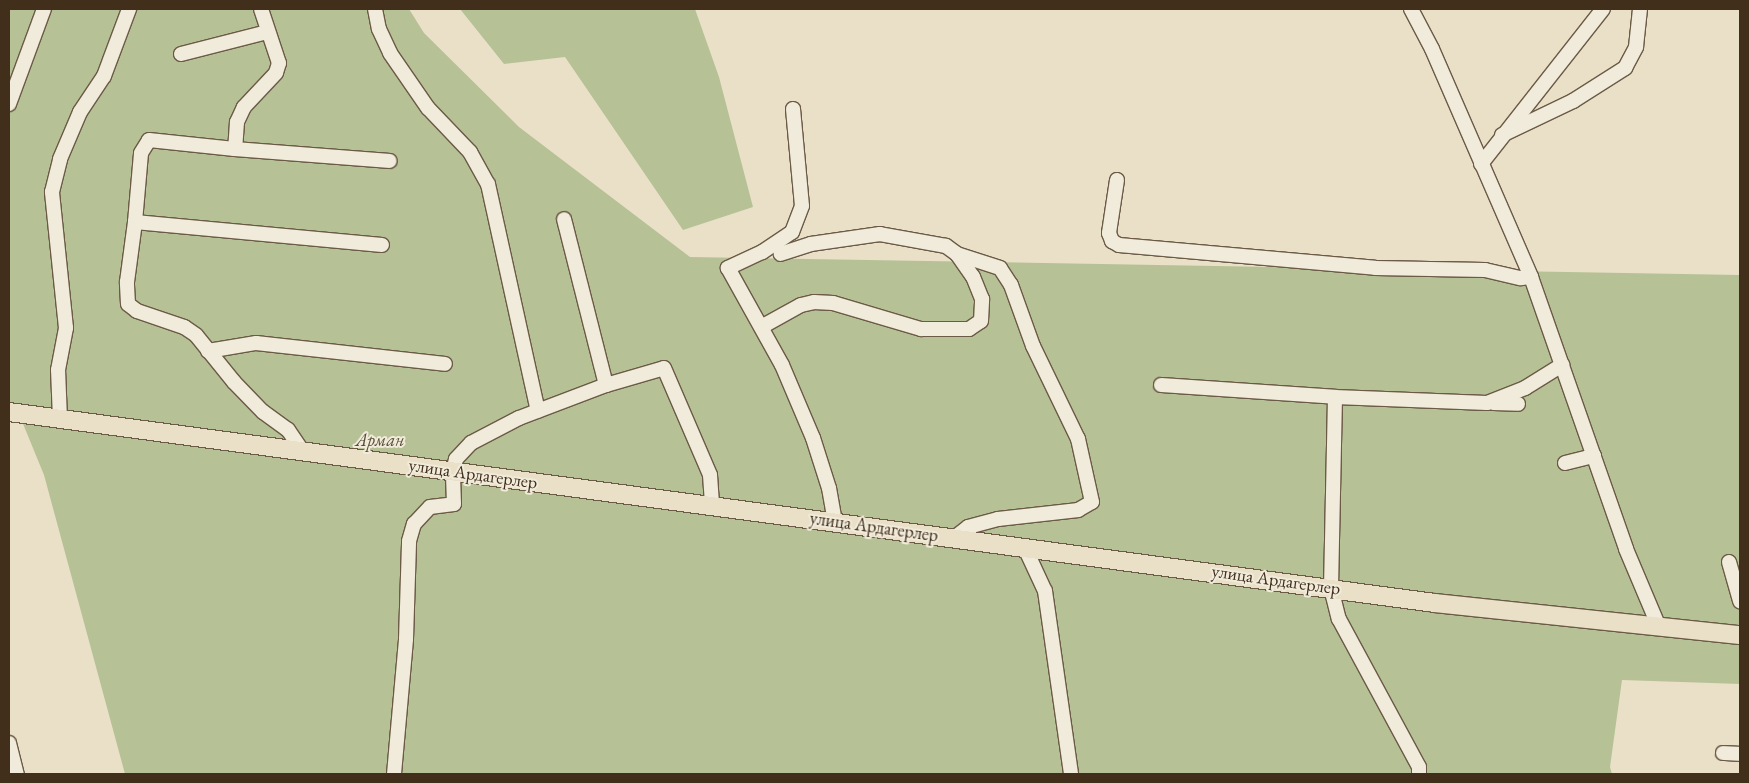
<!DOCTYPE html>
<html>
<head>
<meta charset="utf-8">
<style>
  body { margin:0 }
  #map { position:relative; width:1749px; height:783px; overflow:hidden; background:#eae0c7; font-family:"EB Garamond",serif }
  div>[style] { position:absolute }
  .green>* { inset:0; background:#b6c296 }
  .roads { filter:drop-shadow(1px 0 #6b5a46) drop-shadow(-1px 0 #6b5a46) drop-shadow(0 1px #6b5a46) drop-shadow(0 -1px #6b5a46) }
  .minor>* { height:14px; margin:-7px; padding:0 7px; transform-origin:7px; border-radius:7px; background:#f1ebdb }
  .major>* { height:18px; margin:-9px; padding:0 9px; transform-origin:9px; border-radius:9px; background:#eae0c7 }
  span { translate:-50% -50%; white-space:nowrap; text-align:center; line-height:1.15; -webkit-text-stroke:4px #f1ebdb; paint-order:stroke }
  .park-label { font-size:18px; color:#584c34; font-style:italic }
  .street-label { font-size:18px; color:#412e1b }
  .frame { position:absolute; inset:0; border:10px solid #412e1b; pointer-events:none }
</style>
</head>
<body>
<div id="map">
  <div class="green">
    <div style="clip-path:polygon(9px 9px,409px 9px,424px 33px,519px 127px,690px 257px,1740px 275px,1740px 684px,1622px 680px,1610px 767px,1612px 774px,125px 774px,44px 475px,19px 414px,9px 413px)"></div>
    <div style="clip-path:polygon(460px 9px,695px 9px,719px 77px,753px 207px,683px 230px,565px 57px,504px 64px)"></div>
  </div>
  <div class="roads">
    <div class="minor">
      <div style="left:261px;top:9px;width:57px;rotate:71.6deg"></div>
      <div style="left:279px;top:63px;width:10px;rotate:107deg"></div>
      <div style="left:276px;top:73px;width:47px;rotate:133.3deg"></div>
      <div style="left:244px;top:107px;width:17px;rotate:115deg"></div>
      <div style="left:237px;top:122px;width:27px;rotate:94deg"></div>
      <div style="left:235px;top:149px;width:155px;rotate:4.4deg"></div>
      <div style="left:375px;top:9px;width:20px;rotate:79deg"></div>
      <div style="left:379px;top:29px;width:26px;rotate:65deg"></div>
      <div style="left:390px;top:53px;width:67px;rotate:55.4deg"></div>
      <div style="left:428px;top:108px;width:61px;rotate:46.3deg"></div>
      <div style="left:470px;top:152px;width:37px;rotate:61deg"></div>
      <div style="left:488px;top:184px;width:232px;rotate:77.6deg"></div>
      <div style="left:1411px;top:9px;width:45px;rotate:62.3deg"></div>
      <div style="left:1432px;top:49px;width:249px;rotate:66.5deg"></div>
      <div style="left:1531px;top:277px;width:288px;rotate:70.7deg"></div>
      <div style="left:1626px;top:549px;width:85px;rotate:67.1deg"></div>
      <div style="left:181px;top:54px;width:89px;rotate:-14.3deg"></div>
      <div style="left:9px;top:104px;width:101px;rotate:-69.8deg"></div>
      <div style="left:793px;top:109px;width:97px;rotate:84.7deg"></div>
      <div style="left:802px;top:206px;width:28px;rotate:111deg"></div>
      <div style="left:792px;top:232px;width:36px;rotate:146deg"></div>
      <div style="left:762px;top:252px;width:38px;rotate:155deg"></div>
      <div style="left:728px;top:268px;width:111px;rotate:60.9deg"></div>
      <div style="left:782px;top:365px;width:79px;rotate:67deg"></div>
      <div style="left:813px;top:438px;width:52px;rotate:72.3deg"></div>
      <div style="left:829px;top:488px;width:35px;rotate:80deg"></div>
      <div style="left:1502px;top:135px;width:79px;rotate:-25.6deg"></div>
      <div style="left:1573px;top:101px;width:62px;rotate:-32.4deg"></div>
      <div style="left:1625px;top:68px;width:24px;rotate:-62deg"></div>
      <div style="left:1636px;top:47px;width:38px;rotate:-84deg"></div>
      <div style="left:1481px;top:164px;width:197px;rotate:-51.8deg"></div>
      <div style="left:1117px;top:180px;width:54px;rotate:98.6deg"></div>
      <div style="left:1109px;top:233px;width:9px;rotate:69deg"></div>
      <div style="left:1112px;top:241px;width:8px;rotate:30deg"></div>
      <div style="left:1119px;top:245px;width:257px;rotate:5.1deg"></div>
      <div style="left:1375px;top:268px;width:110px;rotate:1deg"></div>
      <div style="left:1485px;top:270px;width:37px;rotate:13deg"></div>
      <div style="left:1521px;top:278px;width:10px;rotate:-6deg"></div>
      <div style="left:135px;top:222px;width:69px;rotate:-85deg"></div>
      <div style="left:141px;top:153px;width:15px;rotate:-58deg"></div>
      <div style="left:149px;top:140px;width:86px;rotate:6deg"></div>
      <div style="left:763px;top:326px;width:43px;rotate:-28.9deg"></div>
      <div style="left:801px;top:305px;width:13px;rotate:-13deg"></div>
      <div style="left:814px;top:302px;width:19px;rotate:3deg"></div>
      <div style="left:833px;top:303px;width:92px;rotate:16.5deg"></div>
      <div style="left:921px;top:329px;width:48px"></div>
      <div style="left:969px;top:329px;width:14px;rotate:-34deg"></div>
      <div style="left:981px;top:321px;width:22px;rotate:-87deg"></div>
      <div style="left:982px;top:299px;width:24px;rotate:-112deg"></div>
      <div style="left:973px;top:277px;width:28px;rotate:-125deg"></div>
      <div style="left:957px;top:254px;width:14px;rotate:-144deg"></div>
      <div style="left:946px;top:246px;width:67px;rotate:-169.7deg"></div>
      <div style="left:880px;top:234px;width:70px;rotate:171.8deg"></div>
      <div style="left:811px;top:244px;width:32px;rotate:162deg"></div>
      <div style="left:208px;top:351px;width:49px;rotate:-9.5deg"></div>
      <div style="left:256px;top:343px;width:190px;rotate:6.3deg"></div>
      <div style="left:606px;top:385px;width:60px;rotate:-16.3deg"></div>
      <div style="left:664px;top:368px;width:116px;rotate:66.7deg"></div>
      <div style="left:710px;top:475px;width:31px;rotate:86deg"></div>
      <div style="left:1161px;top:385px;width:174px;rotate:3.9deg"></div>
      <div style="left:1335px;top:397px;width:191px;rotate:91.2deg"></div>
      <div style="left:1331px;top:588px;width:32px;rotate:76deg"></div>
      <div style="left:1339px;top:619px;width:168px;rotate:61.6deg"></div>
      <div style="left:1419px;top:767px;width:7px;rotate:90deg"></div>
      <div style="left:1335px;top:397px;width:152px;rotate:2.3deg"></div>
      <div style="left:1487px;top:403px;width:41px;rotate:-21.5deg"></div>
      <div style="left:1525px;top:388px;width:44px;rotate:-31.9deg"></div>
      <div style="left:1493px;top:403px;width:25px;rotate:2deg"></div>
      <div style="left:60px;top:419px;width:49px;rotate:-92.3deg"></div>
      <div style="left:58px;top:370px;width:43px;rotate:-79.2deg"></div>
      <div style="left:66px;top:328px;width:137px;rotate:-95.9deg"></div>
      <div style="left:52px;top:192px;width:34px;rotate:-76deg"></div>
      <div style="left:60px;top:159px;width:51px;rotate:-66.9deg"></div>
      <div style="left:80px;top:112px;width:43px;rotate:-56.3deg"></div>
      <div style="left:104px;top:76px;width:72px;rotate:-69.5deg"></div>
      <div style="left:303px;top:452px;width:27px;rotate:-124deg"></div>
      <div style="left:288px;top:430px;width:31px;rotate:-144deg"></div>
      <div style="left:263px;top:412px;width:42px;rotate:-134deg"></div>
      <div style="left:234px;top:382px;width:60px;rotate:-129deg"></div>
      <div style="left:196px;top:335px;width:14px;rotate:-146deg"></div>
      <div style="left:184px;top:327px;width:50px;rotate:-161.2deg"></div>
      <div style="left:137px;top:311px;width:11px;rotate:-142deg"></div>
      <div style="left:128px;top:304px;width:22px;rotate:-93deg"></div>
      <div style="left:127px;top:282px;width:61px;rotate:-82.4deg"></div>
      <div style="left:135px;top:222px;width:248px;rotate:5.3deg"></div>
      <div style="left:1565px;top:463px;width:30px;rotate:-14deg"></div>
      <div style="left:954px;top:538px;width:18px;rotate:-38deg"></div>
      <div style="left:968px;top:527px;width:31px;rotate:-15deg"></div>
      <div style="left:998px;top:519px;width:81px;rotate:-6.4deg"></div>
      <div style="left:1078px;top:510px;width:16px;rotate:-30deg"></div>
      <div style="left:1092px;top:502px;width:65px;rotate:-102.5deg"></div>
      <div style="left:1078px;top:439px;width:103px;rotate:-115.8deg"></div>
      <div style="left:1033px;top:346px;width:65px;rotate:-109.8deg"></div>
      <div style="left:1011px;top:285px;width:20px;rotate:-123deg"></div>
      <div style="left:1000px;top:268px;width:45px;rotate:-162deg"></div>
      <div style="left:1025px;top:548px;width:47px;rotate:65.1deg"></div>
      <div style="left:1045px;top:591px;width:185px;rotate:81.9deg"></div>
      <div style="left:1729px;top:562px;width:41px;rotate:74.2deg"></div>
      <div style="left:9px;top:743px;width:32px;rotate:76deg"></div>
      <div style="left:1723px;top:753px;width:17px;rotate:3deg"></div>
      <div style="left:394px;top:774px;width:136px;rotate:-84.9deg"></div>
      <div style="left:406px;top:639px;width:98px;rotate:-88.2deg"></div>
      <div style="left:409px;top:541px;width:18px;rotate:-74deg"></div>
      <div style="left:414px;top:524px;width:23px;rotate:-47deg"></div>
      <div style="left:430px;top:507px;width:24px;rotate:-7deg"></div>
      <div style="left:454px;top:504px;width:33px;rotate:-92deg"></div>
      <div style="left:453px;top:471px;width:12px;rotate:-76deg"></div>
      <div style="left:456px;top:459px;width:22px;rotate:-47deg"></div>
      <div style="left:471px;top:443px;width:54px;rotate:-27.5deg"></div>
      <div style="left:519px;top:418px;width:93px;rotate:-20.8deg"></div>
      <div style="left:606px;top:385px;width:171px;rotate:-104.2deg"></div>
    </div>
    <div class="major">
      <div style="left:9px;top:412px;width:1438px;rotate:7.63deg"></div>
      <div style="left:1434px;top:603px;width:308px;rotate:6deg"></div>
    </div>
  </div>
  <div class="park-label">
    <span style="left:380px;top:440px">Арман</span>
  </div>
  <div class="street-label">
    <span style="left:473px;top:474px;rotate:8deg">улица Ардагерлер</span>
    <span style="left:874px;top:527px;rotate:8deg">улица Ардагерлер</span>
    <span style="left:1276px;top:580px;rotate:8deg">улица Ардагерлер</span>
  </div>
  <div class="frame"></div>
</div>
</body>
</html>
